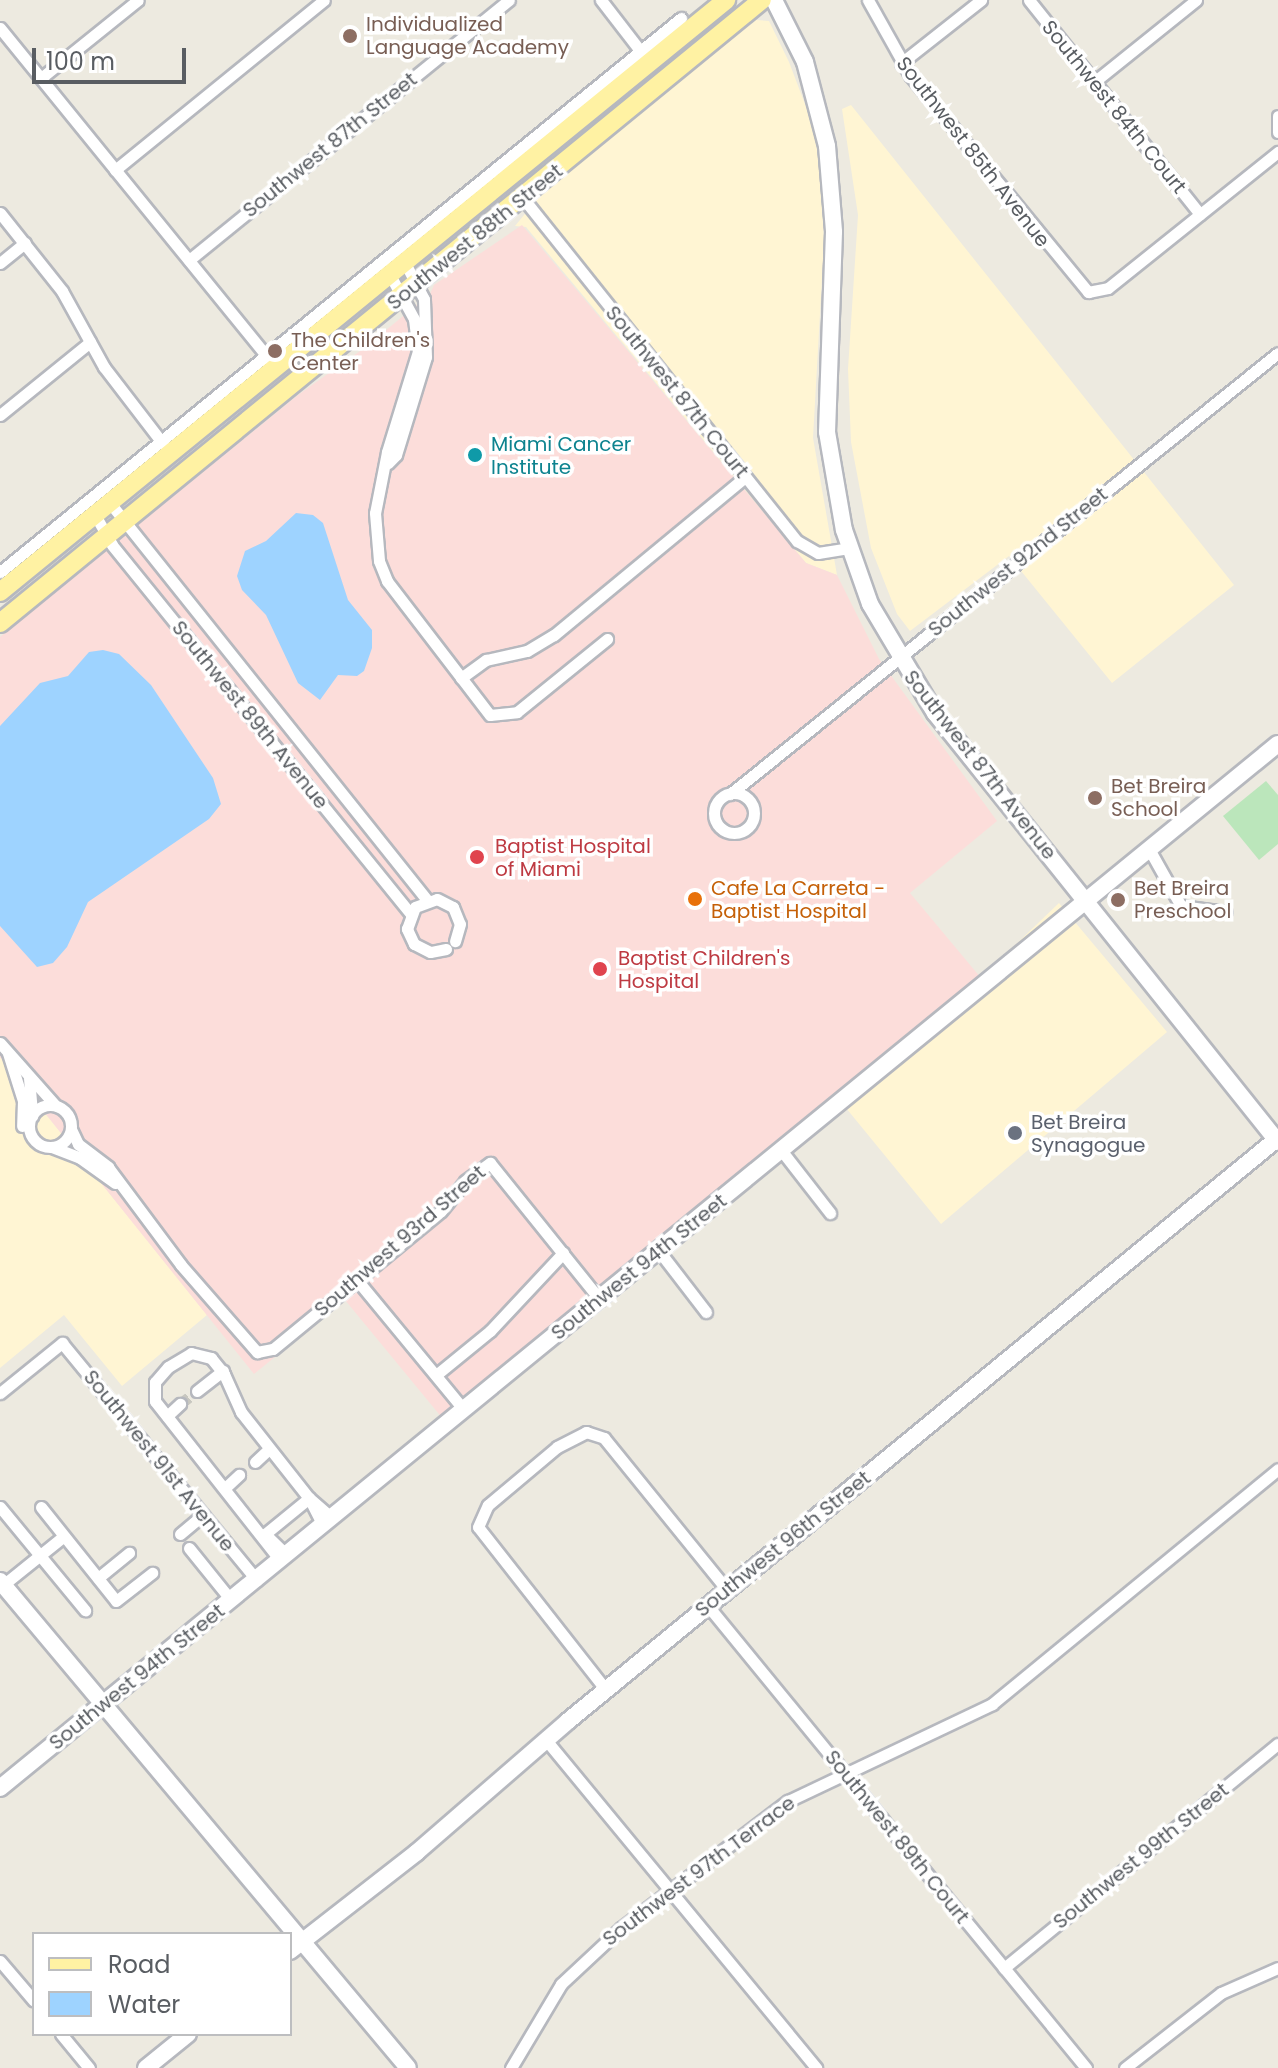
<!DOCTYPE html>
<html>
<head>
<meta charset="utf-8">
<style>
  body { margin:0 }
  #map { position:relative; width:1278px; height:2068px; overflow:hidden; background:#edeae0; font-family:Poppins,sans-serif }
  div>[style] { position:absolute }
  .commercial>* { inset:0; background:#fff5d3 }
  .medical>* { inset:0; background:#fcddda }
  .green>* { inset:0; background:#bbe6bb }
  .water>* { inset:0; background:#9ed3ff }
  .street-tunnel>* { height:11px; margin-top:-5.5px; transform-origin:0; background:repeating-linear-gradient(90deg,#c8c7c0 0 11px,transparent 0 16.5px) }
  .roads { filter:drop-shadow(2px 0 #b6b8be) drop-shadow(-2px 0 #b6b8be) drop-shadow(0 2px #b6b8be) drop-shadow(0 -2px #b6b8be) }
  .street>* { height:11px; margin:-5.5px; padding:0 5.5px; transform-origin:5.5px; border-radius:5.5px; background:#fff }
  .street>.ring { margin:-5.5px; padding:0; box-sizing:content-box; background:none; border:11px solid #fff; border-radius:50% }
  .secondary>* { height:16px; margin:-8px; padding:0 8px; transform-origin:8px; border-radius:8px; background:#fff }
  .primary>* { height:18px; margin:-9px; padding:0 9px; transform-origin:9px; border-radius:9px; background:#fff2a3 }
  .dots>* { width:22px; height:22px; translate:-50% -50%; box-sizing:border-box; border:4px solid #fff; border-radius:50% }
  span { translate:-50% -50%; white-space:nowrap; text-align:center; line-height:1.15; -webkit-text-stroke:7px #fff; paint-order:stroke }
  .education-label { font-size:20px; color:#785e54 }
  .left { translate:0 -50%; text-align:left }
  .street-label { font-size:20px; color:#595d62 }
  .culture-label { font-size:20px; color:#0d838f }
  .health-label { font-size:20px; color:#be3a42 }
  .food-label { font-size:20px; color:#c56008 }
  .worship-label { font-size:20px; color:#5b616d }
  .legend { position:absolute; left:32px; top:1932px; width:260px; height:104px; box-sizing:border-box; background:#fff; border:2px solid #bdbec0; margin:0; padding:10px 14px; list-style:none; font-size:24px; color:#595d62 }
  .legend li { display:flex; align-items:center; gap:16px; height:40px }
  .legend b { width:40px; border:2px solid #bdbec0 }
  .scale { position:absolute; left:32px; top:48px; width:154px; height:36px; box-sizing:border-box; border:4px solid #595d62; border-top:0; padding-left:10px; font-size:24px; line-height:28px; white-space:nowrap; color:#595d62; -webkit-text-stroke:6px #fff; paint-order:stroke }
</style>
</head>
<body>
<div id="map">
  <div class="commercial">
    <div style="clip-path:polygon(756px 20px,769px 21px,789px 62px,811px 120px,820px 164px,824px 243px,813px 438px,837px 575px,806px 563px,526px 227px,515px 226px,542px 193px)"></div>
    <div style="clip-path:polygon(851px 105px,1234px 585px,1112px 683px,1009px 556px,910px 631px,897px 614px,871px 548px,851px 442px,848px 369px,858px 215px,842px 109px)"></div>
    <div style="clip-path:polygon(1059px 903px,1167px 1032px,941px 1224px,837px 1097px,981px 978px)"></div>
    <div style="clip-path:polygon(0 1057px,207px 1315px,122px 1386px,64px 1315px,0 1368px)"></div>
  </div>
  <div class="medical">
    <div style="clip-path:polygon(522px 225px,806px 563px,837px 575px,879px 659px,997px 821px,910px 893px,981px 978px,443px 1419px,345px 1300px,254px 1374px,0 1057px,0 637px,298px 395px,363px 349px,430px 294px,434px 285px)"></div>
  </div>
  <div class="green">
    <div style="clip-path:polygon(1266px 781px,1278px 795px,1278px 844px,1259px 860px,1223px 816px)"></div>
  </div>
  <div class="water">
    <div style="clip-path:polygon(296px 513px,313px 515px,323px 523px,348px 600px,372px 630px,372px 648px,364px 671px,357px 676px,338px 675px,320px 700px,298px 683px,266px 615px,242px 590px,237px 576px,245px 551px,266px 541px)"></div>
    <div style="clip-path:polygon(103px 650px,119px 654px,151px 685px,213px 778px,221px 804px,209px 819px,88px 902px,67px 947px,53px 963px,37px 967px,0 926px,0 726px,40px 683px,68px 676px,89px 652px)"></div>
  </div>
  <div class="street-tunnel">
    <div style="left:180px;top:1404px;width:21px;rotate:-37deg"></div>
  </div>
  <div class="roads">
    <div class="street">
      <div style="left:601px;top:0;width:67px;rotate:52.3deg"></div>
      <div style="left:868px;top:0;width:86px;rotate:60.8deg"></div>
      <div style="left:910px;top:75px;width:281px;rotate:50.6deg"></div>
      <div style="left:1088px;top:292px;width:20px;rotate:-11deg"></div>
      <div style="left:1108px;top:288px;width:218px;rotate:-38.7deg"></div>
      <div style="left:1029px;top:0;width:274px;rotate:51.4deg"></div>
      <div style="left:0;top:28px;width:428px;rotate:50.9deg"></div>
      <div style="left:901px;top:63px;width:102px;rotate:-38.2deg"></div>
      <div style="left:41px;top:78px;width:124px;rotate:-38.8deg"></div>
      <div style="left:1094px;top:82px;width:131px;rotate:-38.8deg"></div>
      <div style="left:1278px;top:116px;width:16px;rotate:90deg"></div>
      <div style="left:115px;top:170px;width:269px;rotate:-39.1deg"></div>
      <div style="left:523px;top:198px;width:439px;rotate:51.4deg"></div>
      <div style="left:797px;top:541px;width:24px;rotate:30deg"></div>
      <div style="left:818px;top:553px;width:31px;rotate:-9deg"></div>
      <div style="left:0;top:213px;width:100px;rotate:51.5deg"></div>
      <div style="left:62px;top:291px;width:87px;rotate:61.1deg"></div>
      <div style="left:104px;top:367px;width:97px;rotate:52.5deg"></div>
      <div style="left:189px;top:260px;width:412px;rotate:-39.1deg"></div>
      <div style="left:0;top:263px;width:32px;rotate:-39deg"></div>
      <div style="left:390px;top:275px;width:50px;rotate:61.4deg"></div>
      <div style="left:414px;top:319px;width:32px;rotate:83deg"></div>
      <div style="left:418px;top:351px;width:106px;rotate:107.1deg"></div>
      <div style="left:387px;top:452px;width:62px;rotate:101.1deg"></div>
      <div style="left:375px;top:513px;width:48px;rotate:85.2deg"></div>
      <div style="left:379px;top:561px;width:22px;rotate:68deg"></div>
      <div style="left:387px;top:581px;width:169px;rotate:52.5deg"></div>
      <div style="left:490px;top:715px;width:27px;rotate:-6deg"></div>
      <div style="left:517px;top:712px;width:116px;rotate:-39deg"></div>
      <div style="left:0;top:415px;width:116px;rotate:-39deg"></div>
      <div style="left:388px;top:463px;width:11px;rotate:-45deg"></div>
      <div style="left:396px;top:455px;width:102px;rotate:-73deg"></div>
      <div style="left:426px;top:357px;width:58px;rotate:-92deg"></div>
      <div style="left:424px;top:299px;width:41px;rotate:-117.8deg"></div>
      <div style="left:110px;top:503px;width:508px;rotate:51.39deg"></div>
      <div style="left:95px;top:515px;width:34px;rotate:60deg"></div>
      <div style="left:112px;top:545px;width:474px;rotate:51deg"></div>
      <div style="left:0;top:572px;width:878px;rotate:-39.13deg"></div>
      <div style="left:461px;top:678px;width:31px;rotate:-36deg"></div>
      <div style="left:486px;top:660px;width:42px;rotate:-12.4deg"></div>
      <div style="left:527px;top:651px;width:31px;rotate:-31deg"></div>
      <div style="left:554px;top:635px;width:248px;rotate:-39.6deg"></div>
      <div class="ring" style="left:714px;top:793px;width:29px;height:29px"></div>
      <div style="left:730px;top:794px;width:703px;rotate:-38.83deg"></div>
      <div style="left:1149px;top:849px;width:65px;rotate:60.7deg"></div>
      <div style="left:1181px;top:906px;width:45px;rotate:7.6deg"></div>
      <div style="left:446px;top:949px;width:16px;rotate:169deg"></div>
      <div style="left:430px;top:952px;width:18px;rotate:-153deg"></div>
      <div style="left:414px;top:944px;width:17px;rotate:-115deg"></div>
      <div style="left:407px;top:929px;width:23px;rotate:-70deg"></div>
      <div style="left:415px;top:907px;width:23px;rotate:-20deg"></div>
      <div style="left:437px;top:899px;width:18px;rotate:27deg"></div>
      <div style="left:453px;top:907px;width:18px;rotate:68deg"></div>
      <div style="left:460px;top:924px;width:18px;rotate:106deg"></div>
      <div style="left:0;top:1043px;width:83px;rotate:48.4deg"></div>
      <div style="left:8px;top:1053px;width:50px;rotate:72.6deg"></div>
      <div style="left:23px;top:1101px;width:25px;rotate:92deg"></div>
      <div style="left:29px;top:1078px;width:38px;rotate:85deg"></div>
      <div class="ring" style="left:29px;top:1105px;width:31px;height:31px"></div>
      <div style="left:71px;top:1129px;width:17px;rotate:65deg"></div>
      <div style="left:78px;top:1144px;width:38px;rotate:37deg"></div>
      <div style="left:108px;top:1167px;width:122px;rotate:53.3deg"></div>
      <div style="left:181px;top:1265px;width:116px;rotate:48.9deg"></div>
      <div style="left:257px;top:1352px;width:16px;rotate:-11deg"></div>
      <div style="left:273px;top:1349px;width:217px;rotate:-39.4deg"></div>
      <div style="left:441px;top:1211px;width:38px;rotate:-51deg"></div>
      <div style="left:465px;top:1181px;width:31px;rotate:-36deg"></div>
      <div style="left:490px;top:1163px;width:176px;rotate:51.2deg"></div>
      <div style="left:52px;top:1147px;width:30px;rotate:21deg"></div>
      <div style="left:80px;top:1158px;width:43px;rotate:35.5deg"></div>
      <div style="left:781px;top:1150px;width:80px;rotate:52.1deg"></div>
      <div style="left:659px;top:1251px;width:77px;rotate:52.4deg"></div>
      <div style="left:357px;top:1280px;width:168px;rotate:50.5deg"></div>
      <div style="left:436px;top:1375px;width:70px;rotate:-39.2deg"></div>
      <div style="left:490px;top:1331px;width:107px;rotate:-46.9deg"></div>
      <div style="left:197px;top:1391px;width:33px;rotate:-38deg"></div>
      <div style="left:0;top:1393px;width:80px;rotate:-38.9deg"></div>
      <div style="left:62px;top:1343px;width:307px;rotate:50.6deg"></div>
      <div style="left:167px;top:1416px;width:18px;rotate:-43deg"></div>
      <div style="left:255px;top:1462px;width:19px;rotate:-43deg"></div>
      <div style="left:226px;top:1487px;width:18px;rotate:-43deg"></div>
      <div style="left:309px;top:1498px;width:30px;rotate:63deg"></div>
      <div style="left:0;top:1507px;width:134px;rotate:50.5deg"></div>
      <div style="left:41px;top:1507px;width:120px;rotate:51.4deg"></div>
      <div style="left:116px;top:1601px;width:46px;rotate:-37.9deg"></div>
      <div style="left:180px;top:1534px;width:30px;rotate:-40deg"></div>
      <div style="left:265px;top:1534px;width:57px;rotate:-39.3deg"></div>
      <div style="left:265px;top:1534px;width:30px;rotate:44deg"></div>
      <div style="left:189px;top:1548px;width:67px;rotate:51.1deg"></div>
      <div style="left:280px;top:1560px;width:202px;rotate:-128.2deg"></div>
      <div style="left:155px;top:1401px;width:19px;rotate:-90deg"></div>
      <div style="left:155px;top:1382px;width:20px;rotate:-49deg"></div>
      <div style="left:168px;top:1367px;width:27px;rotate:-31deg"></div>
      <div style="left:191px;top:1353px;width:21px;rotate:14deg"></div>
      <div style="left:211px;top:1358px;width:21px;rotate:51deg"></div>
      <div style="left:224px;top:1374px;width:42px;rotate:65.9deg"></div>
      <div style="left:241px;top:1412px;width:110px;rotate:51.7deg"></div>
      <div style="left:309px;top:1498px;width:30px;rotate:41deg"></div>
      <div style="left:98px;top:1578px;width:40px;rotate:-39deg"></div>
      <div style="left:3px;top:1585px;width:78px;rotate:-38.8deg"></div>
      <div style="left:708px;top:1606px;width:597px;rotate:50.71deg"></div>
      <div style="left:606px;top:1690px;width:207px;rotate:-128.1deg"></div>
      <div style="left:478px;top:1527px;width:24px;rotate:-66deg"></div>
      <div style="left:488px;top:1505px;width:90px;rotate:-40deg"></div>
      <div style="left:557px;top:1447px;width:33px;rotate:-27deg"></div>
      <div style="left:586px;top:1432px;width:19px;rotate:18deg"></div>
      <div style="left:604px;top:1438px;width:196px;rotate:51deg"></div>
      <div style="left:546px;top:1740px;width:425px;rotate:50.5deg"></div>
      <div style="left:0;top:1961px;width:52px;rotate:49.6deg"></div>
      <div style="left:1004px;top:1968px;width:354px;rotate:-39.3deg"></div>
      <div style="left:61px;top:2034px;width:44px;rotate:50.5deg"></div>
      <div style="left:511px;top:2068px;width:98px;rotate:-59.2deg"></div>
      <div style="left:561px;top:1984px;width:82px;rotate:-43deg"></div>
      <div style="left:621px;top:1928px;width:210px;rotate:-37.3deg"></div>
      <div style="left:788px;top:1801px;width:226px;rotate:-25.4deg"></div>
      <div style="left:992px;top:1704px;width:370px;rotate:-39.4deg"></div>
      <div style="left:1125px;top:2068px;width:122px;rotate:-38deg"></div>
      <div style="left:1221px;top:1993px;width:62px;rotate:-23.7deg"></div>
    </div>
    <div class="secondary">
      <div style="left:774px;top:0;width:69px;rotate:63.4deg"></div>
      <div style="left:805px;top:62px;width:87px;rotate:75.3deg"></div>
      <div style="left:827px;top:146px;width:86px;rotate:85.3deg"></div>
      <div style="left:834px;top:232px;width:200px;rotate:92deg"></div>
      <div style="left:827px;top:432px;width:99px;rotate:80.2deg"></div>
      <div style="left:844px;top:530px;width:78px;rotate:70.6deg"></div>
      <div style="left:870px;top:604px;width:127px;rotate:59.2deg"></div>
      <div style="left:935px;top:713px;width:549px;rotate:51.36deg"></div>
      <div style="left:0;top:1581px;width:635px;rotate:50.04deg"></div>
      <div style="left:0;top:1788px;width:1650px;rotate:-39.25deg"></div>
      <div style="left:290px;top:1951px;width:161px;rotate:-37.9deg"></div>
      <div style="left:417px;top:1852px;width:200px;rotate:-40.9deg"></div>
      <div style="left:568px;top:1721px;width:919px;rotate:-39.39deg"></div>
      <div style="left:146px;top:2068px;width:54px;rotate:-39deg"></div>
    </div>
    <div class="primary">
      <div style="left:0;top:592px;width:937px;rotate:-39.19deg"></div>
      <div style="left:0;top:623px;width:984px;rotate:-39.27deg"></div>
    </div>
  </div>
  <div class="dots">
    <div style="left:350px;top:36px;background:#8d6e63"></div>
    <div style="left:275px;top:351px;background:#8d6e63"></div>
    <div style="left:475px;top:455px;background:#0f9aa8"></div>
    <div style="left:1095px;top:798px;background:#8d6e63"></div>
    <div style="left:477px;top:857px;background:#e0444e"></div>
    <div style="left:695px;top:899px;background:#e8710a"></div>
    <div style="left:1118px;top:900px;background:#8d6e63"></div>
    <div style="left:600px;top:969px;background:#e0444e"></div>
    <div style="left:1015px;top:1133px;background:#6b7280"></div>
  </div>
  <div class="education-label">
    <span class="left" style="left:366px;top:36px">Individualized<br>Language Academy</span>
    <span class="left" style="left:291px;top:352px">The Children's<br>Center</span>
    <span class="left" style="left:1111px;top:798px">Bet Breira<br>School</span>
    <span class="left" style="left:1134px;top:900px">Bet Breira<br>Preschool</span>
  </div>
  <div class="street-label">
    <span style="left:1114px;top:107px;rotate:51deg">Southwest 84th Court</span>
    <span style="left:330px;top:145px;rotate:-39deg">Southwest 87th Street</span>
    <span style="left:973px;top:152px;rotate:52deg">Southwest 85th Avenue</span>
    <span style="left:475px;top:237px;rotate:-39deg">Southwest 88th Street</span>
    <span style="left:677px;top:392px;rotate:51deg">Southwest 87th Court</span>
    <span style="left:1018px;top:562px;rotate:-39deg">Southwest 92nd Street</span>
    <span style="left:250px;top:715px;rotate:51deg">Southwest 89th Avenue</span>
    <span style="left:980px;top:765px;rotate:52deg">Southwest 87th Avenue</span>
    <span style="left:400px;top:1241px;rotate:-41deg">Southwest 93rd Street</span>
    <span style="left:639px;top:1267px;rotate:-39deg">Southwest 94th Street</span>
    <span style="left:159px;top:1461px;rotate:51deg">Southwest 91st Avenue</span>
    <span style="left:783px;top:1544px;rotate:-39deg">Southwest 96th Street</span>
    <span style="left:137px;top:1677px;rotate:-39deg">Southwest 94th Street</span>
    <span style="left:897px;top:1837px;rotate:51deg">Southwest 89th Court</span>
    <span style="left:1141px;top:1856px;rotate:-39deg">Southwest 99th Street</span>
    <span style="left:699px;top:1871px;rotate:-37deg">Southwest 97th Terrace</span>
  </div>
  <div class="culture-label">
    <span class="left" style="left:491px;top:456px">Miami Cancer<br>Institute</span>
  </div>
  <div class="health-label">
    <span class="left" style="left:495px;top:858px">Baptist Hospital<br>of Miami</span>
    <span class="left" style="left:618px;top:970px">Baptist Children's<br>Hospital</span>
  </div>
  <div class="food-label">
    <span class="left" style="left:711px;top:900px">Cafe La Carreta -<br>Baptist Hospital</span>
  </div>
  <div class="worship-label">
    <span class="left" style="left:1031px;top:1134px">Bet Breira<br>Synagogue</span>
  </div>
  <ul class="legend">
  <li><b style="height:10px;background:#fff2a3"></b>Road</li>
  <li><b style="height:22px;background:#9ed3ff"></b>Water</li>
  </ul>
  <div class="scale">100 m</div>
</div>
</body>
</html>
